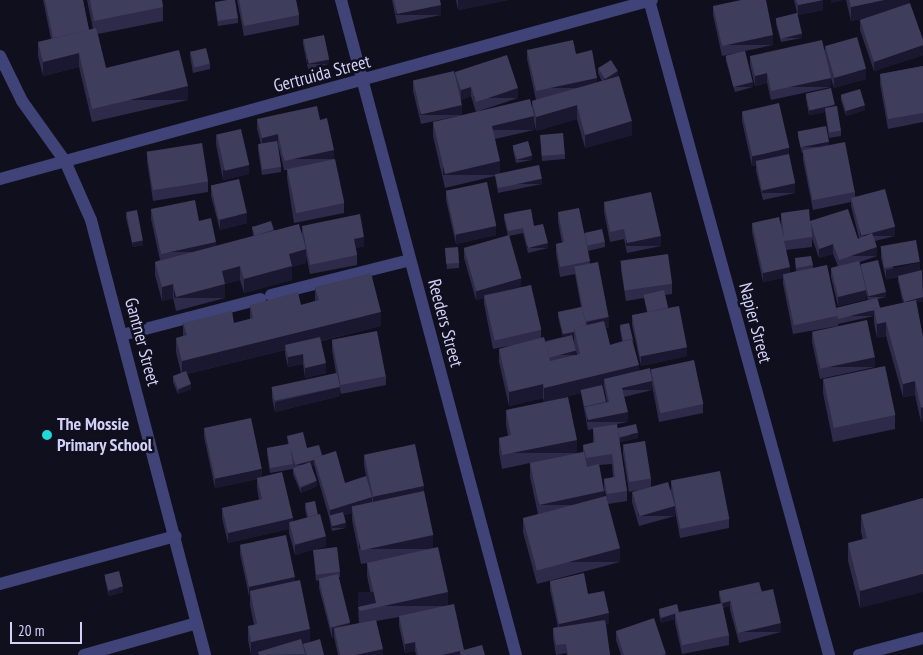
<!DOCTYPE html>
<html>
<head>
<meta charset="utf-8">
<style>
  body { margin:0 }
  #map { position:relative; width:923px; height:655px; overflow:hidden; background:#100f1e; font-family:"PT Sans Narrow",sans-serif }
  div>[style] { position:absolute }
  .minor>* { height:12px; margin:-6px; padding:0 6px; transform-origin:6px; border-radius:6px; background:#404377 }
  .wall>* { inset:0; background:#2d2b49 }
  .shaded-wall>* { inset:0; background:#1a1830; transform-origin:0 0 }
  .building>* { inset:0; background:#3f3d5c; transform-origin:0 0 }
  .dots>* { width:14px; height:14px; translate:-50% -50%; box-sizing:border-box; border:2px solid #100f1e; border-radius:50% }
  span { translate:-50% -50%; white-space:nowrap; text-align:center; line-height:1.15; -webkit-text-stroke:5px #100f1e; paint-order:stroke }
  .street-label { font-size:18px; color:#d2d2f9 }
  .poi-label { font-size:18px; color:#d2d2f9; font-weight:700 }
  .left { translate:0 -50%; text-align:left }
  .scale { position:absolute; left:10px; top:622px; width:72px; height:22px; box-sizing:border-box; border:2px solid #d2d2f9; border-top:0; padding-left:6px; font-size:15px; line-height:18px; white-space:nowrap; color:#d2d2f9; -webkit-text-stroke:4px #100f1e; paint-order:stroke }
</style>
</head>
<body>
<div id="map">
  <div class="minor">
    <div style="left:341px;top:0;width:678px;rotate:75.04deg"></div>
    <div style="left:649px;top:0;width:679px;rotate:74.63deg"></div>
    <div style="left:0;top:56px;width:50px;rotate:63.9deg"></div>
    <div style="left:22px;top:101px;width:74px;rotate:54.4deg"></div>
    <div style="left:65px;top:161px;width:64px;rotate:66.2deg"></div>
    <div style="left:91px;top:220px;width:450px;rotate:75.3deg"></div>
    <div style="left:0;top:179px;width:676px;rotate:-15.35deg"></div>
    <div style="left:271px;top:295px;width:143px;rotate:-14.1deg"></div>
    <div style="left:122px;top:335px;width:143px;rotate:-14.6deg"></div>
    <div style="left:0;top:584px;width:182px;rotate:-15.3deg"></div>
    <div style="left:84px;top:655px;width:117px;rotate:-15.8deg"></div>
    <div style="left:859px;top:655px;width:66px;rotate:-14.9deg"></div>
  </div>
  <div class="wall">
    <div style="clip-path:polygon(43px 0,83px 0,89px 30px,93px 29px,87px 0,162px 0,163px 7px,163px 21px,98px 34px,106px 68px,188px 100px,92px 122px,79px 67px,43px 76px,38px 56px,38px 42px,51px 39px)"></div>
    <div style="clip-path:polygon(237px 0,296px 0,299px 15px,299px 25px,244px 36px)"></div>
    <div style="clip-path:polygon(392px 0,440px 0,441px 15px,397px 24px)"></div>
    <div style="clip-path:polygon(456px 0,508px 0,458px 10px)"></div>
    <div style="clip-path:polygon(794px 0,823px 0,823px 10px,798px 15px,802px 38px,781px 42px,776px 24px,776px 19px,797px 13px)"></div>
    <div style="clip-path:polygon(846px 0,909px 0,909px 3px,923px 40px,923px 55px,874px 71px,860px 30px,860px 20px,869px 17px,851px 21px)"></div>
    <div style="clip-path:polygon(215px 2px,238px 18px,238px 23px,218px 26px,215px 7px)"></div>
    <div style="clip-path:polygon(713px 6px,773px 45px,745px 51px,753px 87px,735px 92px,726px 61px,726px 56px,737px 53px,722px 56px,713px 15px)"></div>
    <div style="clip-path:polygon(303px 39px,329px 64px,308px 69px,303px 44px)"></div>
    <div style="clip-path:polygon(825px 46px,866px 79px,834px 88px,830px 75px,831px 87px,771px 100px,767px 83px,755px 86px,750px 65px,750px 56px,825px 50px)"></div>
    <div style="clip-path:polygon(527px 50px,576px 54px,597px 82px,602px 81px,598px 73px,598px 68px,617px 77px,632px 135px,585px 148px,577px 119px,536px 131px,534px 122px,534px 130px,495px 139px,500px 173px,542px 184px,498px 193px,495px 176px,445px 188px,433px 136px,433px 122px,532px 109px,532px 101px,536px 100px,527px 59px)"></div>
    <div style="clip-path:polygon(190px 51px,210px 64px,210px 69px,193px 73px,190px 56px)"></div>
    <div style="clip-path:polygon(923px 66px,923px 122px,888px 129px,880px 84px,880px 74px)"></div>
    <div style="clip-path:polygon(455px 72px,518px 98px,476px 112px,471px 96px,461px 100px,462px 115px,421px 124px,413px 91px,413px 81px,455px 75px)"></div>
    <div style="clip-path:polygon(806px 94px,835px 106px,841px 131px,841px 136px,829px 138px,825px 112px,809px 115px,806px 99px)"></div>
    <div style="clip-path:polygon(841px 95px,865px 110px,846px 116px,841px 100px)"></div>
    <div style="clip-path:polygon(742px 111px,789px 157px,795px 193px,763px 200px,756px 171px,756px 165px,752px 166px,742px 121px)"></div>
    <div style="clip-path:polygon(257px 119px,320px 120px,334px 159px,344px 203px,344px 213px,294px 223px,287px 178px,287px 170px,284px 170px,278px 144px,281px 167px,281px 172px,262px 175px,258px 150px,258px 145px,261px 144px,257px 129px)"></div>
    <div style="clip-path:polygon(evenodd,798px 132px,829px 145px,855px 192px,855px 196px,895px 236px,875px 241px,877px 256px,860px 262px,860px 265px,886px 297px,878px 299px,880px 308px,903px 303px,898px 281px,898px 277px,886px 279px,881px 258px,881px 248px,916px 304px,923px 337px,923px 425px,923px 421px,921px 422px,915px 395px,903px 397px,886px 336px,877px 338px,874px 323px,874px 316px,838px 324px,838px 320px,838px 326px,793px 334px,783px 284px,783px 278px,763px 282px,752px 232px,752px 223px,781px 228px,781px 213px,810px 221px,858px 239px,859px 238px,851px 206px,851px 202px,813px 210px,803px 160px,803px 153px,802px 153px,798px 137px,798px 132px,812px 238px,819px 258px,833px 254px,838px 266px,831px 268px,831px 277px,838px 306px,866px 299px,866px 293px,868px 300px,836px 308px,813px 268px,813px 265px,795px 258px,796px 271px,790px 273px,786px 250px,812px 247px,812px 238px)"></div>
    <div style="clip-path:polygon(216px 134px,249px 174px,223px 180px,216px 144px)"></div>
    <div style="clip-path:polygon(540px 136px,565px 154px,565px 159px,542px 161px)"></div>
    <div style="clip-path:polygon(513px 145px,532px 160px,516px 163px,513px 150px)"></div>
    <div style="clip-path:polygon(147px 151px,208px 182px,208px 192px,153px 201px,147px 161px)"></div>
    <div style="clip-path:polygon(211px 186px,247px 223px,220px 230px,211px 196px)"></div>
    <div style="clip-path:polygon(446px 190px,496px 235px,456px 244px,446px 200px)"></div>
    <div style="clip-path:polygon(604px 202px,661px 246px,627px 253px,624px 239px,610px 242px,604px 212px)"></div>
    <div style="clip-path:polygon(151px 209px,199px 221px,216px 246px,253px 236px,252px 226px,274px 230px,302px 233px,302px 226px,364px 246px,356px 248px,357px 255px,357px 265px,310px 274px,306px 255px,306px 263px,292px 267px,292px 280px,244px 293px,240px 280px,225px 284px,225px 298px,176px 311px,173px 298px,162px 301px,155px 275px,155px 262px,160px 260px,151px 219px)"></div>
    <div style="clip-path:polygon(evenodd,558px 212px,584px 233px,605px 242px,605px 247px,588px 251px,590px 264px,609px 327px,606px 328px,610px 345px,622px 341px,620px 330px,620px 325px,639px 371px,651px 375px,651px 369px,703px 404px,703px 413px,659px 422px,652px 385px,652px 390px,624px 397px,628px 422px,607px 426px,618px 429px,638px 438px,620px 442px,619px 439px,627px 491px,627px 501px,608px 504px,620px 562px,537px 584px,523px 532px,523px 518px,538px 514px,530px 477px,530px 463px,502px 469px,499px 452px,499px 438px,508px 436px,506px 424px,506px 410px,577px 453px,583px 452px,583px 445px,593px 443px,593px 429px,588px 430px,581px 393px,544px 402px,543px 398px,509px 406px,499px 362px,499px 349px,514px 345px,493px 349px,484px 304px,484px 298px,476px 300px,464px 258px,464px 248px,508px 236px,504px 219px,504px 214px,534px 226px,548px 248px,528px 253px,523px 233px,509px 236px,521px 287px,541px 330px,541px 338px,545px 341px,563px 337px,558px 317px,558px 312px,581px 307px,575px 274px,560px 277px,556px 253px,556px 244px,562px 243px,558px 222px,558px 212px,572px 337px,574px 337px,574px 342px,577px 355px,576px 355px,572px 337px,558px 212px,603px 387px,604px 387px,607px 402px,606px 402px,603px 387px,558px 212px,612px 464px,613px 477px,604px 479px,604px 489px,606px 496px,604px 496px,599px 465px,612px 464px)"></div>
    <div style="clip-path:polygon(126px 213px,143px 245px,133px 247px,126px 218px)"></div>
    <div style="clip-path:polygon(445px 248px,459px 263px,459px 268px,447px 269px)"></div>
    <div style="clip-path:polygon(621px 261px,672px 284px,672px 294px,665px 295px,668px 308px,687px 356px,641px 366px,632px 325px,632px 315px,647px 312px,644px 298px,626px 301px,621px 270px)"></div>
    <div style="clip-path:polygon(315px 287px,381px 326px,321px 341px,326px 373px,305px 378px,303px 364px,288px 367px,285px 354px,285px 350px,187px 374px,191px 389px,178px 394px,173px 382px,173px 377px,181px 373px,176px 352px,176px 338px,183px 336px,183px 323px,234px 323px,250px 319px,250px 305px,301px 305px,315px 301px)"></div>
    <div style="clip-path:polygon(812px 332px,875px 367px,820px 379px,812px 342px)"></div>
    <div style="clip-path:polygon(332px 341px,386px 376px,386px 385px,341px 394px,340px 390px,340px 396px,275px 412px,272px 398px,272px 388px,336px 373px,332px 350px)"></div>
    <div style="clip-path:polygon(823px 379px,895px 415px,895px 429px,833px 442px,823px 393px)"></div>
    <div style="clip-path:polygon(204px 428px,262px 477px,293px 522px,307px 518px,305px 509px,305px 504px,326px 546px,295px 555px,289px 533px,289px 529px,228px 543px,222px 518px,222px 508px,259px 500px,257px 488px,257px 479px,215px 488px,204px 437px)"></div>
    <div style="clip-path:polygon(287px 436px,307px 448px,322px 455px,345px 483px,367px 481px,364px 465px,364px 455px,424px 495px,433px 548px,448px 606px,464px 650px,485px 655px,416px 655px,415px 651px,405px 653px,399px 626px,399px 617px,376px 621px,383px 655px,338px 655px,334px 637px,332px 638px,319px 588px,319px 580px,316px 581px,313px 550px,340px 572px,340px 577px,338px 577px,350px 625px,359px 623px,358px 607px,373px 604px,367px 576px,367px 563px,361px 564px,352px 520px,352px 513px,344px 515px,346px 528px,332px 531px,329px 517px,314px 465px,311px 466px,317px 486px,301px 493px,293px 474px,293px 469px,270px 473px,267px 453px,267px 448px,288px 444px)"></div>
    <div style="clip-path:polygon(623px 444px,651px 479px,651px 487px,671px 490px,671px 481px,729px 519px,729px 528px,680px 538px,675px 511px,675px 516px,639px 526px,632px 502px,632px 492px,637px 490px,629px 492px,623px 454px)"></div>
    <div style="clip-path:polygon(923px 498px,860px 608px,848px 561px,848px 543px,863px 540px,861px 532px,861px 515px)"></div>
    <div style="clip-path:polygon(240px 545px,295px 581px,310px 642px,324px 655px,251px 655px,248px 640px,248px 626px,254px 625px,250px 605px,250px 596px,249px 596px,240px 554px)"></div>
    <div style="clip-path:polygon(105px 575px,123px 592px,109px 596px,105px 580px)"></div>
    <div style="clip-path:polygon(550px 581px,588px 594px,609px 623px,606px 624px,610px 655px,567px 655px,566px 653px,556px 655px,553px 638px,553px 628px,558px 627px,550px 590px)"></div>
    <div style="clip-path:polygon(719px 591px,781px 632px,739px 643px,730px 610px,730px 606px,723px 608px,729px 635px,729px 645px,682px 654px,675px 623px,675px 619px,661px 623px,659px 614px,659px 609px,679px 612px,721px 604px,719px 596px)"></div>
    <div style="clip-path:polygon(616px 631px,666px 655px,621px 655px,616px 640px)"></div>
  </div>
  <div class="shaded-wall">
    <div style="clip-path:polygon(458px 0,508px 0,458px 10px)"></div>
    <div style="clip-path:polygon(823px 0,823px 10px,798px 15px,798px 5px)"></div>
    <div style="clip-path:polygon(831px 0,845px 0,831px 3px)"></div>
    <div style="clip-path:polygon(884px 0,909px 0,909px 8px,851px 21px,851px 7px)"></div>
    <div style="left:441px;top:5px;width:10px;height:45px;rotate:90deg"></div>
    <div style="left:802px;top:33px;width:5px;height:21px;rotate:90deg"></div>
    <div style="left:773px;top:35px;width:10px;height:52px;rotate:90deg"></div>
    <div style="clip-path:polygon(923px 45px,923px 55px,874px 71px,874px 62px)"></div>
    <div style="clip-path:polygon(79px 53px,79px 67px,43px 76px,43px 62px)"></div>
    <div style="left:329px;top:59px;width:5px;height:22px;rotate:90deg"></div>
    <div style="clip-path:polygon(866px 69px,866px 79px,834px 88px,834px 78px)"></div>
    <div style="clip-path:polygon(618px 71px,618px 76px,604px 84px,604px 79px)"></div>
    <div style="clip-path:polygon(767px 73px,767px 83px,755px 86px,755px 76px)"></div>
    <div style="left:597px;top:78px;width:10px;height:62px;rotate:90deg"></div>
    <div style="left:831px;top:78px;width:9px;height:61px;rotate:90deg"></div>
    <div style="left:753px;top:82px;width:5px;height:19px;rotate:90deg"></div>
    <div style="left:188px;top:86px;width:14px;height:99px;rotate:90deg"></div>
    <div style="clip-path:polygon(471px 87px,471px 96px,461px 100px,461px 90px)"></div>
    <div style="left:518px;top:88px;width:10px;height:44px;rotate:90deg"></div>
    <div style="left:462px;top:105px;width:10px;height:42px;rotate:90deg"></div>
    <div style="clip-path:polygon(577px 105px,577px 119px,536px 131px,536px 117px)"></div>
    <div style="clip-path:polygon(835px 105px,835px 110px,825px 108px,825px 112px,809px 115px,809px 110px)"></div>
    <div style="clip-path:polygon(865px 105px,865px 110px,846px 116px,846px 111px)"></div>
    <div style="left:534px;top:116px;width:14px;height:43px;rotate:90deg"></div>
    <div style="clip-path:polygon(632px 121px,632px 135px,585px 148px,585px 135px)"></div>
    <div style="clip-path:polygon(278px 134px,278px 144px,262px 148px,262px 138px)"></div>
    <div style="left:829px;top:142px;width:5px;height:28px;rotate:90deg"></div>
    <div style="clip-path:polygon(789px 148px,789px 158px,756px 161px,756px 165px,752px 166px,752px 156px)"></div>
    <div style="left:334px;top:150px;width:9px;height:51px;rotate:90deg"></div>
    <div style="left:532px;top:155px;width:5px;height:16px;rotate:90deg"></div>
    <div style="left:500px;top:161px;width:14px;height:57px;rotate:90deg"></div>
    <div style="clip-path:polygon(249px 165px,249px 174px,223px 180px,223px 170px)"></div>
    <div style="left:542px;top:179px;width:5px;height:45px;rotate:90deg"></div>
    <div style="left:795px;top:183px;width:10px;height:33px;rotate:90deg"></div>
    <div style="clip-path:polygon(247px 213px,247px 223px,220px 230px,220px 220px)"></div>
    <div style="clip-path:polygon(496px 226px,496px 235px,456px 244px,456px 234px)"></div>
    <div style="left:895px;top:227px;width:9px;height:35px;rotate:90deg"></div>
    <div style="left:661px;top:236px;width:10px;height:35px;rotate:90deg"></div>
    <div style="clip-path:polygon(364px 237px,364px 246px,354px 249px,354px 239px)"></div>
    <div style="clip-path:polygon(143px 240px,143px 245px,133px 247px,133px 242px)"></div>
    <div style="left:216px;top:242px;width:10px;height:56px;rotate:90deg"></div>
    <div style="left:548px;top:243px;width:5px;height:21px;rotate:90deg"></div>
    <div style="clip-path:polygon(833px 244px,833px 254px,819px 258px,819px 249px)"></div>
    <div style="left:877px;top:247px;width:9px;height:40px;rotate:90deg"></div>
    <div style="clip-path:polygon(306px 249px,306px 263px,292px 267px,292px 280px,244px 293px,244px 279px,289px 254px)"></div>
    <div style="clip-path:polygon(920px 262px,920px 272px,886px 279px,886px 270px)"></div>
    <div style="clip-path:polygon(240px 266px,240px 280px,222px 285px,222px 271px)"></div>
    <div style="clip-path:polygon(790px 267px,790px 277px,783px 274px,783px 278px,763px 282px,763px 273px)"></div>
    <div style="clip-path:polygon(521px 278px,521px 288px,484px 295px,484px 298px,476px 300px,476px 291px)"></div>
    <div style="clip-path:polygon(173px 284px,173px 298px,162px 301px,162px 287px)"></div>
    <div style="left:225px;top:284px;width:14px;height:51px;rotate:90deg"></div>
    <div style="clip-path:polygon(866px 290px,866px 299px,838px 306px,838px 296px)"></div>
    <div style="left:886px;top:292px;width:5px;height:18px;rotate:90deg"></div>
    <div style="left:923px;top:297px;width:5px;height:20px;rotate:90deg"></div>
    <div style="left:874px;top:311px;width:5px;height:37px;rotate:90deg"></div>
    <div style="clip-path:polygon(381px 312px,381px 326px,286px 349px,285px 345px,285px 350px,182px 375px,182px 361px)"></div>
    <div style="clip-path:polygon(609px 317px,609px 327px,587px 332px,587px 322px)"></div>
    <div style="clip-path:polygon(886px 322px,886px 336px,877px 338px,877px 324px)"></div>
    <div style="clip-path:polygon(574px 332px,574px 337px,563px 339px,563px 334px)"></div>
    <div style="clip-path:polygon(687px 347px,687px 356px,641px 366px,641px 356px)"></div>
    <div style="left:576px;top:350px;width:5px;height:30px;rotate:90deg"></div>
    <div style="clip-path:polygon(303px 354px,303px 364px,288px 367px,288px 357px)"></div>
    <div style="left:875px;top:357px;width:10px;height:56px;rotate:90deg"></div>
    <div style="clip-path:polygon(326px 363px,326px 373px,305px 378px,305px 368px)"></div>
    <div style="clip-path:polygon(639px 365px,639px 378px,604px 379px,604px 387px,581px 393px,581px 390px,581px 393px,544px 402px,544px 388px)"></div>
    <div style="left:652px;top:381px;width:9px;height:31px;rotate:90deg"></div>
    <div style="clip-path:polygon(915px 381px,915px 395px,903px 397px,903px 384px)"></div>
    <div style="clip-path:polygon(191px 384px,191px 389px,178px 394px,178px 390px)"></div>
    <div style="clip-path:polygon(543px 384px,543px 398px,509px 406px,509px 392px)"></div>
    <div style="clip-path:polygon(340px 387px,340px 396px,275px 412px,275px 402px)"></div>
    <div style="clip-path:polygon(923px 407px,923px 420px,923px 419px,923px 421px,921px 422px,921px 408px)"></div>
    <div style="left:628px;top:412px;width:10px;height:41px;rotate:90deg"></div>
    <div style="clip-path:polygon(638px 433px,638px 438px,620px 442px,620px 438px)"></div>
    <div style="left:577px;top:440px;width:13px;height:76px;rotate:90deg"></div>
    <div style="left:314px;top:460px;width:5px;height:20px;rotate:90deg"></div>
    <div style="clip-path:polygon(262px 469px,262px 478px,215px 488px,215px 478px)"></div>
    <div style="clip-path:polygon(317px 481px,317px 486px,301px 493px,301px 488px)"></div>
    <div style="clip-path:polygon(424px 486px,424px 495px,373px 506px,373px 496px)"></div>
    <div style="left:604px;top:491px;width:14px;height:66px;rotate:90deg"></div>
    <div style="clip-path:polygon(372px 497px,372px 507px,352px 506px,352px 513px,330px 520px,330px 510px)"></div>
    <div style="left:675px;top:506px;width:10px;height:37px;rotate:90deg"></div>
    <div style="clip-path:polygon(293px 518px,293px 528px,289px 523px,289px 529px,228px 543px,228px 533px)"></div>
    <div style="left:346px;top:523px;width:5px;height:14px;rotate:90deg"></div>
    <div style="left:433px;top:535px;width:14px;height:74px;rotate:90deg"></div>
    <div style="clip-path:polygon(326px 536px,326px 546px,295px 555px,295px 545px)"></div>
    <div style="left:620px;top:548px;width:14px;height:86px;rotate:90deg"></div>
    <div style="clip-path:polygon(923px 574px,923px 592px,860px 608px,860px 591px)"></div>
    <div style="clip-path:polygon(295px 577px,295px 587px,250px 591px,250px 596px,249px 596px,249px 587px)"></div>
    <div style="clip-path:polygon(123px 587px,123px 592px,109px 596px,109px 591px)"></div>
    <div style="left:448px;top:592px;width:14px;height:90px;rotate:90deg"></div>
    <div style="clip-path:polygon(730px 601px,730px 606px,722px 608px,722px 603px)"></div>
    <div style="clip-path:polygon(609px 613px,609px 623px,559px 633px,559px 624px)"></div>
    <div style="clip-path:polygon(675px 614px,675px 619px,661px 623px,661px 618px)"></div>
    <div style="clip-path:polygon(350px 623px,350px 633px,334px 628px,334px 637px,332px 638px,332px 628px)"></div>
    <div style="left:781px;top:623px;width:9px;height:43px;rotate:90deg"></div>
    <div style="clip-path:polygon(310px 629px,310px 643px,258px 655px,258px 652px,258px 655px,251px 655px,251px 642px)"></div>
    <div style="clip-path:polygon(415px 642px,415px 651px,405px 653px,405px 644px)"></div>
    <div style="clip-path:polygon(383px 649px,383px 655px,355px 655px)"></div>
    <div style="clip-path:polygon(464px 650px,460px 651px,460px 655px,442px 655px)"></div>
  </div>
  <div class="building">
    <div style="clip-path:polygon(45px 0,83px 0,89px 30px,53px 38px)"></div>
    <div style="clip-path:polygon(90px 0,162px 0,163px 7px,94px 21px)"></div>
    <div style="clip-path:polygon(227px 0,235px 0,238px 18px,218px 21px,215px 2px)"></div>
    <div style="clip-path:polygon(239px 0,296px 0,299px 15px,244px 26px)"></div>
    <div style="clip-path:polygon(394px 0,440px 0,441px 5px,397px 14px)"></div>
    <div style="clip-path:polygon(741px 0,766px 0,773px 35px,722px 46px,713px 6px)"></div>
    <div style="clip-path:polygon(796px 0,823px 0,798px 5px)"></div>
    <div style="clip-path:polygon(849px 0,884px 0,851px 7px)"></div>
    <div style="clip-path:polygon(910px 3px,923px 40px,923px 45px,874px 62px,860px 20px)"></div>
    <div style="left:797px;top:13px;width:21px;height:22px;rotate:76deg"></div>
    <div style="clip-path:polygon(96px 28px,106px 68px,179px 50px,188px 86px,92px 109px,79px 53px,43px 62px,38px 42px)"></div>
    <div style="left:324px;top:35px;width:25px;height:21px;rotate:78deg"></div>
    <div style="left:857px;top:37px;width:33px;height:33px;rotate:74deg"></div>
    <div style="clip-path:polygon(573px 40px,576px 54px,592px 50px,597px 78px,536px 91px,527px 50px)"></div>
    <div style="clip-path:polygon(822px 40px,831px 78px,771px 91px,767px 73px,755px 76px,750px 56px)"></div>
    <div style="left:206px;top:48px;width:16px;height:16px;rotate:76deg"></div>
    <div style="left:745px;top:51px;width:32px;height:20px;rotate:76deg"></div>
    <div style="clip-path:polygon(507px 55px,518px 88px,476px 102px,471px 87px,461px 90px,455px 72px)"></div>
    <div style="left:611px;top:60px;width:13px;height:15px;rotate:58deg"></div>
    <div style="clip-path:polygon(923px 66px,923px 113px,888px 119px,880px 74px)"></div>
    <div style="left:454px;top:71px;width:35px;height:42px;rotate:77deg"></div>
    <div style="clip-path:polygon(619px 76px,632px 121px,585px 135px,577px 105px,536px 117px,532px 101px)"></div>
    <div style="left:831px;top:88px;width:17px;height:26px;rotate:77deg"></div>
    <div style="left:860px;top:89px;width:17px;height:20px;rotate:73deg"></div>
    <div style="clip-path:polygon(530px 99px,534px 116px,492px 126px,500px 161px,445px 174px,433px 122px)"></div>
    <div style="left:779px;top:103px;width:46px;height:38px;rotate:77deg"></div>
    <div style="clip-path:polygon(317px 106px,320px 120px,327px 118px,334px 150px,284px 161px,278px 134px,262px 138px,257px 119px)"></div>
    <div style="left:837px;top:106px;width:25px;height:12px;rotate:81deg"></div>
    <div style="left:826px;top:126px;width:16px;height:29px;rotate:79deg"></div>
    <div style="left:241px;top:129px;width:37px;height:25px;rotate:77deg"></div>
    <div style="left:563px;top:133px;width:21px;height:23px;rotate:85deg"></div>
    <div style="left:277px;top:141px;width:26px;height:19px;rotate:81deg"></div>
    <div style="left:528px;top:141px;width:15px;height:16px;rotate:74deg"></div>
    <div style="left:845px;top:142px;width:51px;height:43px;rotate:79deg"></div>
    <div style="left:202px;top:143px;width:39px;height:56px;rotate:81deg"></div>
    <div style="left:789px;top:154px;width:30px;height:34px;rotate:78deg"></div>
    <div style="left:335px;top:159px;width:45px;height:49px;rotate:78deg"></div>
    <div style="left:539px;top:165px;width:14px;height:45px;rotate:78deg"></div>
    <div style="left:239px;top:179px;width:35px;height:29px;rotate:77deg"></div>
    <div style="left:487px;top:182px;width:45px;height:42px;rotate:78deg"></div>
    <div style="left:885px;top:189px;width:39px;height:35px;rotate:75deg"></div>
    <div style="clip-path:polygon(651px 192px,661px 236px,627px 243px,624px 229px,610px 232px,604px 202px)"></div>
    <div style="clip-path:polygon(195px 200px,199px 221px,211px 218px,216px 242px,161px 254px,151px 209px)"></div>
    <div style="clip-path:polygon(579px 208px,590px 261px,560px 267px,556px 244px,564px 242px,558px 212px)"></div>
    <div style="clip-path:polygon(531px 209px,534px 226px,543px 224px,548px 243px,528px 248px,523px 228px,508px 231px,504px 214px)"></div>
    <div style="clip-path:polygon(809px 209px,810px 221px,848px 209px,858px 239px,872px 233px,877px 247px,839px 260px,833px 244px,819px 249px,811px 223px,812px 237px,784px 241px,790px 267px,763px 273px,752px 223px,779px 217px,784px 238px,781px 213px)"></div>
    <div style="left:137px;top:210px;width:31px;height:11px;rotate:79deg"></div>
    <div style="clip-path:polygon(360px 214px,364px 237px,354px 239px,357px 255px,310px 265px,302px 226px)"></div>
    <div style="left:271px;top:221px;width:9px;height:20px;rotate:72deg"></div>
    <div style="clip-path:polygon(299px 224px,306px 249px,289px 254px,292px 266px,244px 279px,240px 266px,222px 271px,225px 284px,176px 297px,173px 284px,162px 287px,155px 262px)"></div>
    <div style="left:602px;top:229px;width:13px;height:18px;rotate:77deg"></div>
    <div style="left:509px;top:235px;width:45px;height:47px;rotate:74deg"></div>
    <div style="left:916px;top:240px;width:22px;height:36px;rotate:80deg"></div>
    <div style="left:458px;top:247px;width:16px;height:13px;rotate:86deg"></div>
    <div style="left:668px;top:254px;width:30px;height:48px;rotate:82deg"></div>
    <div style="clip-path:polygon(811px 256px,813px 265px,796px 268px,795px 258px)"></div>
    <div style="left:878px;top:260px;width:33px;height:18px;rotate:76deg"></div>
    <div style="left:859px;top:261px;width:30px;height:29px;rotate:76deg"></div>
    <div style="left:598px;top:262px;width:56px;height:24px;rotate:79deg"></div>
    <div style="left:827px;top:265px;width:52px;height:45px;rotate:78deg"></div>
    <div style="clip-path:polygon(922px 270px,923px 297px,904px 302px,898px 276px)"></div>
    <div style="clip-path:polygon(371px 273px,381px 312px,182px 361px,176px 338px,187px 335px,183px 323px,232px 311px,234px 323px,253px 318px,250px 305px,298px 292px,301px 305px,319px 300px,315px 287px)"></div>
    <div style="left:531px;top:285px;width:46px;height:48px;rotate:77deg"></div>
    <div style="left:664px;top:290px;width:18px;height:21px;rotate:77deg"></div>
    <div style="clip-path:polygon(877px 298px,880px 308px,874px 309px,874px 310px,838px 319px,836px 308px)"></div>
    <div style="clip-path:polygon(916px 300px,923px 337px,923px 407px,921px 408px,915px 381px,903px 384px,886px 322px,877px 324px,874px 309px)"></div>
    <div style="left:679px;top:306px;width:42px;height:48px;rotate:79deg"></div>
    <div style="clip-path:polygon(582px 307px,586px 325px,574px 328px,574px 332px,563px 334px,558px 312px)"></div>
    <div style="left:867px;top:320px;width:38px;height:56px;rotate:78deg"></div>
    <div style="clip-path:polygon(604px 321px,610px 345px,632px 339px,639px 365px,544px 388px,543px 384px,509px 392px,499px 349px,544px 337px,550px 361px,580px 354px,574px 328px)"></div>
    <div style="clip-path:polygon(629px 323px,634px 344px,632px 339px,623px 341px,620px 325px)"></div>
    <div style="left:377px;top:331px;width:46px;height:46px;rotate:79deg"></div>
    <div style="left:572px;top:335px;width:16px;height:28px;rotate:75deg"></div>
    <div style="clip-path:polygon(320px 337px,326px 363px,305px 368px,303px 354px,288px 357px,285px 345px)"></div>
    <div style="left:694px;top:360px;width:45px;height:44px;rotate:78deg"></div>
    <div style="left:885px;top:366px;width:50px;height:63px;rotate:78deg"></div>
    <div style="clip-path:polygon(650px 368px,652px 381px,622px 388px,628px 412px,588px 420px,585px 407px,609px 402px,604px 379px)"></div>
    <div style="left:186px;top:371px;width:14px;height:14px;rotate:69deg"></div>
    <div style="left:337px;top:373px;width:14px;height:67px;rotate:78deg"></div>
    <div style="left:602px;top:385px;width:17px;height:22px;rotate:77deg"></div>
    <div style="clip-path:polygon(568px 397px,577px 440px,502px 455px,499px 438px,511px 435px,506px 410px)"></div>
    <div style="left:251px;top:418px;width:52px;height:48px;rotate:78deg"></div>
    <div style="clip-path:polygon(617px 424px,627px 491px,607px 494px,604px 479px,615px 477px,612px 454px,586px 458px,583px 445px,595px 442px,593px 428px)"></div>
    <div style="left:636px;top:424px;width:9px;height:19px;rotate:77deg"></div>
    <div style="clip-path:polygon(303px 432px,307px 448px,319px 445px,322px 455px,314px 458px,314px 460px,295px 465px,290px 447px,293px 464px,270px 468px,267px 448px,289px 444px,287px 436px)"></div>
    <div style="left:645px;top:441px;width:38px;height:22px;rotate:81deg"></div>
    <div style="left:415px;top:444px;width:43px;height:52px;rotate:78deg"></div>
    <div style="clip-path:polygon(336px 451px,345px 483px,366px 476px,372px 497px,330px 510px,314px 458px)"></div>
    <div style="clip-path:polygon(584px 452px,587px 467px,599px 464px,604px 491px,539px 505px,530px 463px)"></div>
    <div style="left:310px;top:462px;width:20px;height:18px;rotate:70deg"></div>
    <div style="left:720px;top:471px;width:49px;height:50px;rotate:79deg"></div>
    <div style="clip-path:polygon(282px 472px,293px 518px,228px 533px,222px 508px,262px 499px,257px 478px)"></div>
    <div style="left:668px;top:482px;width:25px;height:37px;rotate:74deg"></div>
    <div style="left:424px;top:491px;width:45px;height:74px;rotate:78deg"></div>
    <div style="left:606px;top:496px;width:54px;height:86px;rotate:75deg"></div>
    <div style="clip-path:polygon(923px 498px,923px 574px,860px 591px,848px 543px,867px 538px,861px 515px)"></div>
    <div style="left:315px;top:501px;width:14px;height:10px;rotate:78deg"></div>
    <div style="left:343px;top:512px;width:11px;height:14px;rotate:75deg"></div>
    <div style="left:320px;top:514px;width:23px;height:32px;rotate:75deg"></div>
    <div style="left:286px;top:535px;width:43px;height:47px;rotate:78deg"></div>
    <div style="left:337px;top:547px;width:25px;height:24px;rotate:83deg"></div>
    <div style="clip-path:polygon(438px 547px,448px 592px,360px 611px,358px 607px,376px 603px,367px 563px)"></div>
    <div style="left:119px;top:571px;width:16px;height:15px;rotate:76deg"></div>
    <div style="clip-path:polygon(584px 573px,588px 594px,604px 591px,609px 613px,559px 624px,550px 581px)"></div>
    <div style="left:338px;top:574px;width:50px;height:20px;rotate:76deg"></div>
    <div style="clip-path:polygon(300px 580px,310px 629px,251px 642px,248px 626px,257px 624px,250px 591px)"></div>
    <div style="clip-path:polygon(759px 582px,762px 592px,730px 600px,730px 601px,722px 603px,719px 591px)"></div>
    <div style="left:773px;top:589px;width:35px;height:44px;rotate:77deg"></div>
    <div style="left:722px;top:603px;width:33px;height:48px;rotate:78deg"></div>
    <div style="clip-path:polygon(454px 604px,464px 650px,442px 655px,418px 655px,415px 642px,405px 644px,399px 616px)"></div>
    <div style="clip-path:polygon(677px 604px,679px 612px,661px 618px,659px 609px)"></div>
    <div style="clip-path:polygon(654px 618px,666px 654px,662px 655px,624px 655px,616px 631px)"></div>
    <div style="clip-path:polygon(376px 620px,383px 649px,355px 655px,340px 655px,334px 628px)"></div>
    <div style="clip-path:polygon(605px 620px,610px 655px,568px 655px,566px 644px,556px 645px,553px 628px)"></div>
    <div style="clip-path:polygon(301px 639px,305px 654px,259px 655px,258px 652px)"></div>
    <div style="clip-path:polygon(320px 639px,324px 655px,307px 655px,303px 644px)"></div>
    <div style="clip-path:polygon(482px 645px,485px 655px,461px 655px,460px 651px)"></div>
  </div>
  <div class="dots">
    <div style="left:47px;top:435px;background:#1ed9d9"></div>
  </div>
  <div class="street-label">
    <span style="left:322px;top:74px;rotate:-15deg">Gertruida Street</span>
    <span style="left:445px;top:323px;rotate:75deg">Reeders Street</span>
    <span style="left:755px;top:323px;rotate:75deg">Napier Street</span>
    <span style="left:142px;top:342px;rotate:75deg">Gantner Street</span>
  </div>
  <div class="poi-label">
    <span class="left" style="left:57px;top:435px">The Mossie<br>Primary School</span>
  </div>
  <div class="scale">20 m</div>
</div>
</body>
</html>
